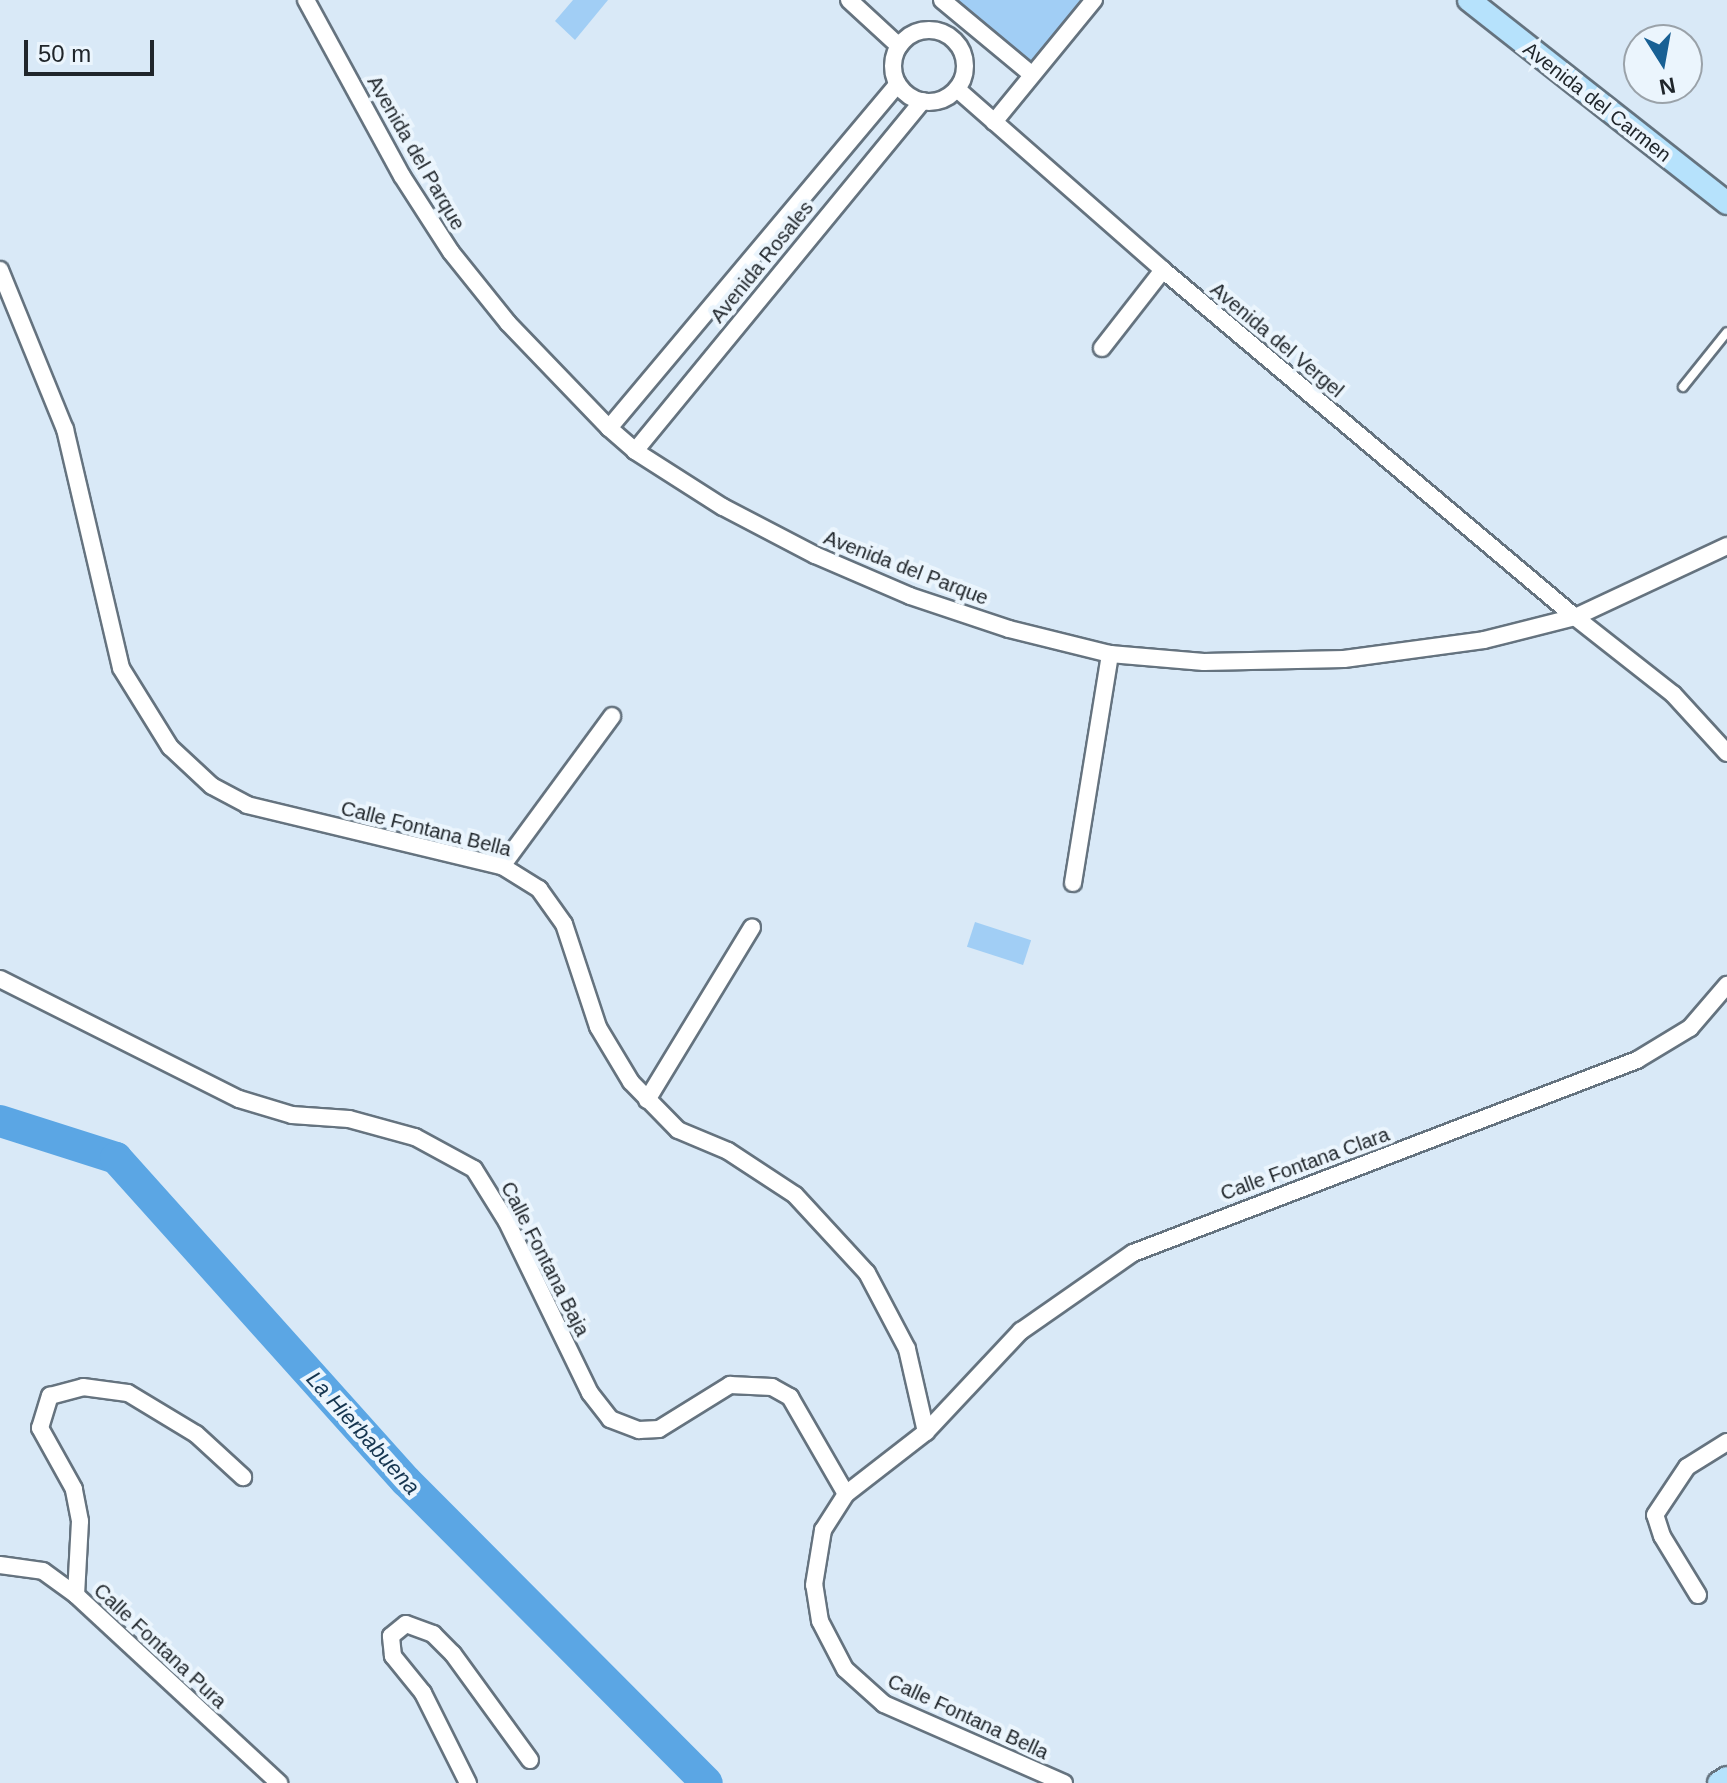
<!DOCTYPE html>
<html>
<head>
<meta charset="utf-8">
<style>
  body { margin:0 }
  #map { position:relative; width:1727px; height:1783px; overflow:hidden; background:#d9e9f7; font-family:Arial,sans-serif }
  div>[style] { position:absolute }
  .green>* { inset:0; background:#a1cef5; transform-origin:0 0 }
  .river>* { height:32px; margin:-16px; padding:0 16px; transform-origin:16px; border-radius:16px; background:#5ba6e4 }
  .roads { filter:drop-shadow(2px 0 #65737f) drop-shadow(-2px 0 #65737f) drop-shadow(0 2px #65737f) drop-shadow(0 -2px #65737f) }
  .lane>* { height:8px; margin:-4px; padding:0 4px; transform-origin:4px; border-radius:4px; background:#fff }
  .street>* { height:16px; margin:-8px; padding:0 8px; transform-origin:8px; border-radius:8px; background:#fff }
  .street>.ring { margin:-8px; padding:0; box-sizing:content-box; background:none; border:16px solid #fff; border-radius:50% }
  .secondary>* { height:22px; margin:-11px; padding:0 11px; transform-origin:11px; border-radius:11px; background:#b6e2fc }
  span { translate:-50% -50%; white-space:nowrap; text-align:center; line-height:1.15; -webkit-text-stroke:8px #ebf5fd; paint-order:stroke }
  .street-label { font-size:20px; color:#20262b }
  .water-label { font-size:22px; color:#15354f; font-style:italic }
  .north { position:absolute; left:1623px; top:24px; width:80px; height:80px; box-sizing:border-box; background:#ebf5fd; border:2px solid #9aa2a9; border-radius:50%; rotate:169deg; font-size:22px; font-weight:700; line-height:32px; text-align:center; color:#20262b }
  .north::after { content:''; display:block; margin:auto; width:28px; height:36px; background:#186094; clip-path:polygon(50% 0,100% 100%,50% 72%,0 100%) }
  .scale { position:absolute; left:24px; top:40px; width:130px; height:36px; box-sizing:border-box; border:4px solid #20262b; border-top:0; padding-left:10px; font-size:24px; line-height:28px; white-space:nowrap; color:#20262b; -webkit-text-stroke:6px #ebf5fd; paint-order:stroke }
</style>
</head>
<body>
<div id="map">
  <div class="green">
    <div style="clip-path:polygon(573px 0,608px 0,575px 40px,555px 21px)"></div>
    <div style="clip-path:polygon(956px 0,1091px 0,1036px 66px)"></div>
    <div style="left:975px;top:922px;width:59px;height:26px;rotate:18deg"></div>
  </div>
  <div class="river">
    <div style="left:0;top:1121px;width:122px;rotate:17.7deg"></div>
    <div style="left:116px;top:1158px;width:434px;rotate:48.1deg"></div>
    <div style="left:406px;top:1481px;width:426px;rotate:45.1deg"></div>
  </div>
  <div class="roads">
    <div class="lane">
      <div style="left:1683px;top:387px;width:70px;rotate:-51.3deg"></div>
    </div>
    <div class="street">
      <div style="left:306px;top:0;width:200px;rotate:61.4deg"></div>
      <div style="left:402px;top:176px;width:90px;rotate:57.2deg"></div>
      <div style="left:451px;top:252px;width:91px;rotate:51.2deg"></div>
      <div style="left:508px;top:323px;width:146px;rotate:46.1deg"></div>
      <div style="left:609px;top:428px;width:35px;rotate:41deg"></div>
      <div style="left:635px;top:451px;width:104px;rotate:32.5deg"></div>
      <div style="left:723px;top:507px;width:104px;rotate:27.6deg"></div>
      <div style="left:815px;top:555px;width:103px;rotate:23.3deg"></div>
      <div style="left:910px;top:596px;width:104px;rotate:18.4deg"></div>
      <div style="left:1009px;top:629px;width:104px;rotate:13.9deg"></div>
      <div style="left:1110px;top:654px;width:94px;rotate:4.9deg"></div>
      <div style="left:1204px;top:662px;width:140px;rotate:-1.2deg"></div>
      <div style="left:1344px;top:659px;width:141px;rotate:-7.7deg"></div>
      <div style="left:1484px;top:640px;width:94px;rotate:-14.2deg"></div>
      <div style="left:1575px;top:617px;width:168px;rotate:-25deg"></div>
      <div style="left:849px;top:0;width:68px;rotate:42.6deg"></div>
      <div style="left:942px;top:0;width:116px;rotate:39.7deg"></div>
      <div class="ring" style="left:893px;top:30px;width:56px;height:56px"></div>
      <div style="left:957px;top:89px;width:274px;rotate:41.3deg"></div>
      <div style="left:1163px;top:270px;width:539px;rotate:40.11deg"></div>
      <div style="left:1575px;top:617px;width:125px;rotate:38.2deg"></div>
      <div style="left:1673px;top:694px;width:80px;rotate:47.5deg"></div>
      <div style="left:994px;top:122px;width:158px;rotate:-50.7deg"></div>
      <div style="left:0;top:270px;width:172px;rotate:67.8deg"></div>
      <div style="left:65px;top:429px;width:245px;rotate:76.8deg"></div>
      <div style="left:121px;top:668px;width:93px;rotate:58.2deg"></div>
      <div style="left:170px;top:747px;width:57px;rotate:42.9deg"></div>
      <div style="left:212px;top:786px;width:40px;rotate:28deg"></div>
      <div style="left:247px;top:805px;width:262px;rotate:13.5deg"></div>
      <div style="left:502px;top:866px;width:44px;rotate:31.9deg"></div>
      <div style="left:539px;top:889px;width:43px;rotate:54.5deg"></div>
      <div style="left:564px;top:924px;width:108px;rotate:71.7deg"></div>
      <div style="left:598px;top:1027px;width:64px;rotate:59deg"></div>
      <div style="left:631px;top:1082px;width:67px;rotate:45.6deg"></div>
      <div style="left:678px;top:1130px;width:54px;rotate:22.8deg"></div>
      <div style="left:728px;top:1151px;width:80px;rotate:33.3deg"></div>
      <div style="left:795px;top:1195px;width:106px;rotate:47.3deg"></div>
      <div style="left:867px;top:1273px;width:86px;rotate:62.2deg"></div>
      <div style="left:907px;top:1349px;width:85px;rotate:77.1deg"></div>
      <div style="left:1102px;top:348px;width:99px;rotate:-52deg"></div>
      <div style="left:609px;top:428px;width:449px;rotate:-50deg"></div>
      <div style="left:635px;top:451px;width:453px;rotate:-50.6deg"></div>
      <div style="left:502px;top:866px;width:186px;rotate:-53.7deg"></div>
      <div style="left:1073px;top:883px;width:232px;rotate:-80.8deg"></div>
      <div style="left:0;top:979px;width:267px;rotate:26.7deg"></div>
      <div style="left:239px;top:1099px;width:55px;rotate:16.8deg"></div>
      <div style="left:292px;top:1115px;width:57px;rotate:4deg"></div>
      <div style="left:349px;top:1119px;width:68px;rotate:15.3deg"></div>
      <div style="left:415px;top:1137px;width:67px;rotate:28.5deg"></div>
      <div style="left:474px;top:1169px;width:62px;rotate:58.1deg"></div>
      <div style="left:507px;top:1222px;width:190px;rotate:64.1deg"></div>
      <div style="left:590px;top:1393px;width:33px;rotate:52deg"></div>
      <div style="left:610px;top:1419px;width:31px;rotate:21deg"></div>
      <div style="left:639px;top:1430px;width:20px;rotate:-3deg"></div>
      <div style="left:659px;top:1429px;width:84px;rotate:-31.8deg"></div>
      <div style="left:730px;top:1385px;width:42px;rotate:2.7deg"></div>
      <div style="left:772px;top:1387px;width:21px;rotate:29deg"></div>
      <div style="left:790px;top:1397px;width:112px;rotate:60deg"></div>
      <div style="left:647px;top:1100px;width:202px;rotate:-58.7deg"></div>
      <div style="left:0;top:1565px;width:43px;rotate:7.9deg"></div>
      <div style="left:43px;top:1571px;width:41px;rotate:36deg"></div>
      <div style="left:76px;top:1595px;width:277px;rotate:42.8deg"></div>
      <div style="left:76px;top:1595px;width:74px;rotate:-86.9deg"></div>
      <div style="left:80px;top:1521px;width:33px;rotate:-101deg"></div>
      <div style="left:74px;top:1489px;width:70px;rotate:-119.1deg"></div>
      <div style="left:40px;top:1428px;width:34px;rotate:-73deg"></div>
      <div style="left:50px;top:1396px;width:34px;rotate:-15deg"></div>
      <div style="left:83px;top:1387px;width:45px;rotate:7.6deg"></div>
      <div style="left:128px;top:1393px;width:79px;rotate:31.1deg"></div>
      <div style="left:196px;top:1434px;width:64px;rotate:42.5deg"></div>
      <div style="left:1698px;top:1595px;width:69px;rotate:-121.4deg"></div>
      <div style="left:1662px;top:1536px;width:22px;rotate:-108deg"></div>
      <div style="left:1655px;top:1515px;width:58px;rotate:-56.3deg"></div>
      <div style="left:1687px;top:1467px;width:47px;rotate:-32deg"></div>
      <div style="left:468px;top:1783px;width:101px;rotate:-116.6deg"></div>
      <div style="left:423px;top:1693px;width:48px;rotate:-129deg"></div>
      <div style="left:393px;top:1656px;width:20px;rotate:-96deg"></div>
      <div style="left:391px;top:1636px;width:19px;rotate:-39deg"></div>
      <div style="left:406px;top:1624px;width:29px;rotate:20deg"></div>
      <div style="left:433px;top:1634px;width:28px;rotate:45deg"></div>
      <div style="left:453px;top:1654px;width:131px;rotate:54deg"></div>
      <div style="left:1064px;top:1783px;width:197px;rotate:-156.3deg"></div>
      <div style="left:884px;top:1704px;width:52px;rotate:-138.1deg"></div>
      <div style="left:845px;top:1669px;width:54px;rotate:-117.5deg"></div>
      <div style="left:820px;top:1621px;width:36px;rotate:-99deg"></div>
      <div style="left:814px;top:1585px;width:56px;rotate:-80.7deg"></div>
      <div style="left:823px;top:1530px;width:43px;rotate:-57.4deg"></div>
      <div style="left:846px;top:1494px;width:101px;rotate:-37.8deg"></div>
      <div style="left:926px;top:1432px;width:139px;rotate:-46.8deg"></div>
      <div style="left:1021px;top:1331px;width:136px;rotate:-34.9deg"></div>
      <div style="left:1133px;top:1253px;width:540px;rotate:-20.95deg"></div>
      <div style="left:1637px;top:1060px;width:62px;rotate:-31.1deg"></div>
      <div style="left:1690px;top:1028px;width:57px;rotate:-49.3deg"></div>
    </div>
    <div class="secondary">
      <div style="left:1469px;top:0;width:328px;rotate:38.2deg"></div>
      <div style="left:1719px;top:1783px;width:9px;rotate:-32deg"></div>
    </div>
  </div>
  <div class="street-label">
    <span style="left:1597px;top:102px;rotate:38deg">Avenida del Carmen</span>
    <span style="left:416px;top:153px;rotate:60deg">Avenida del Parque</span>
    <span style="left:762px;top:262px;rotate:-51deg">Avenida Rosales</span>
    <span style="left:1277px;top:340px;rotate:40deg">Avenida del Vergel</span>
    <span style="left:906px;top:568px;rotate:21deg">Avenida del Parque</span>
    <span style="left:426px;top:829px;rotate:14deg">Calle Fontana Bella</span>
    <span style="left:1305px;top:1164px;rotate:-20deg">Calle Fontana Clara</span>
    <span style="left:545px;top:1259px;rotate:63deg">Calle Fontana Baja</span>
    <span style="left:160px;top:1646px;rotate:43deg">Calle Fontana Pura</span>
    <span style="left:968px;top:1717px;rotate:25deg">Calle Fontana Bella</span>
  </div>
  <div class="water-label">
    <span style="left:363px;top:1433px;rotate:48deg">La Hierbabuena</span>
  </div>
  <div class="north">N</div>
  <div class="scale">50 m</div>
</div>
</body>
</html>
